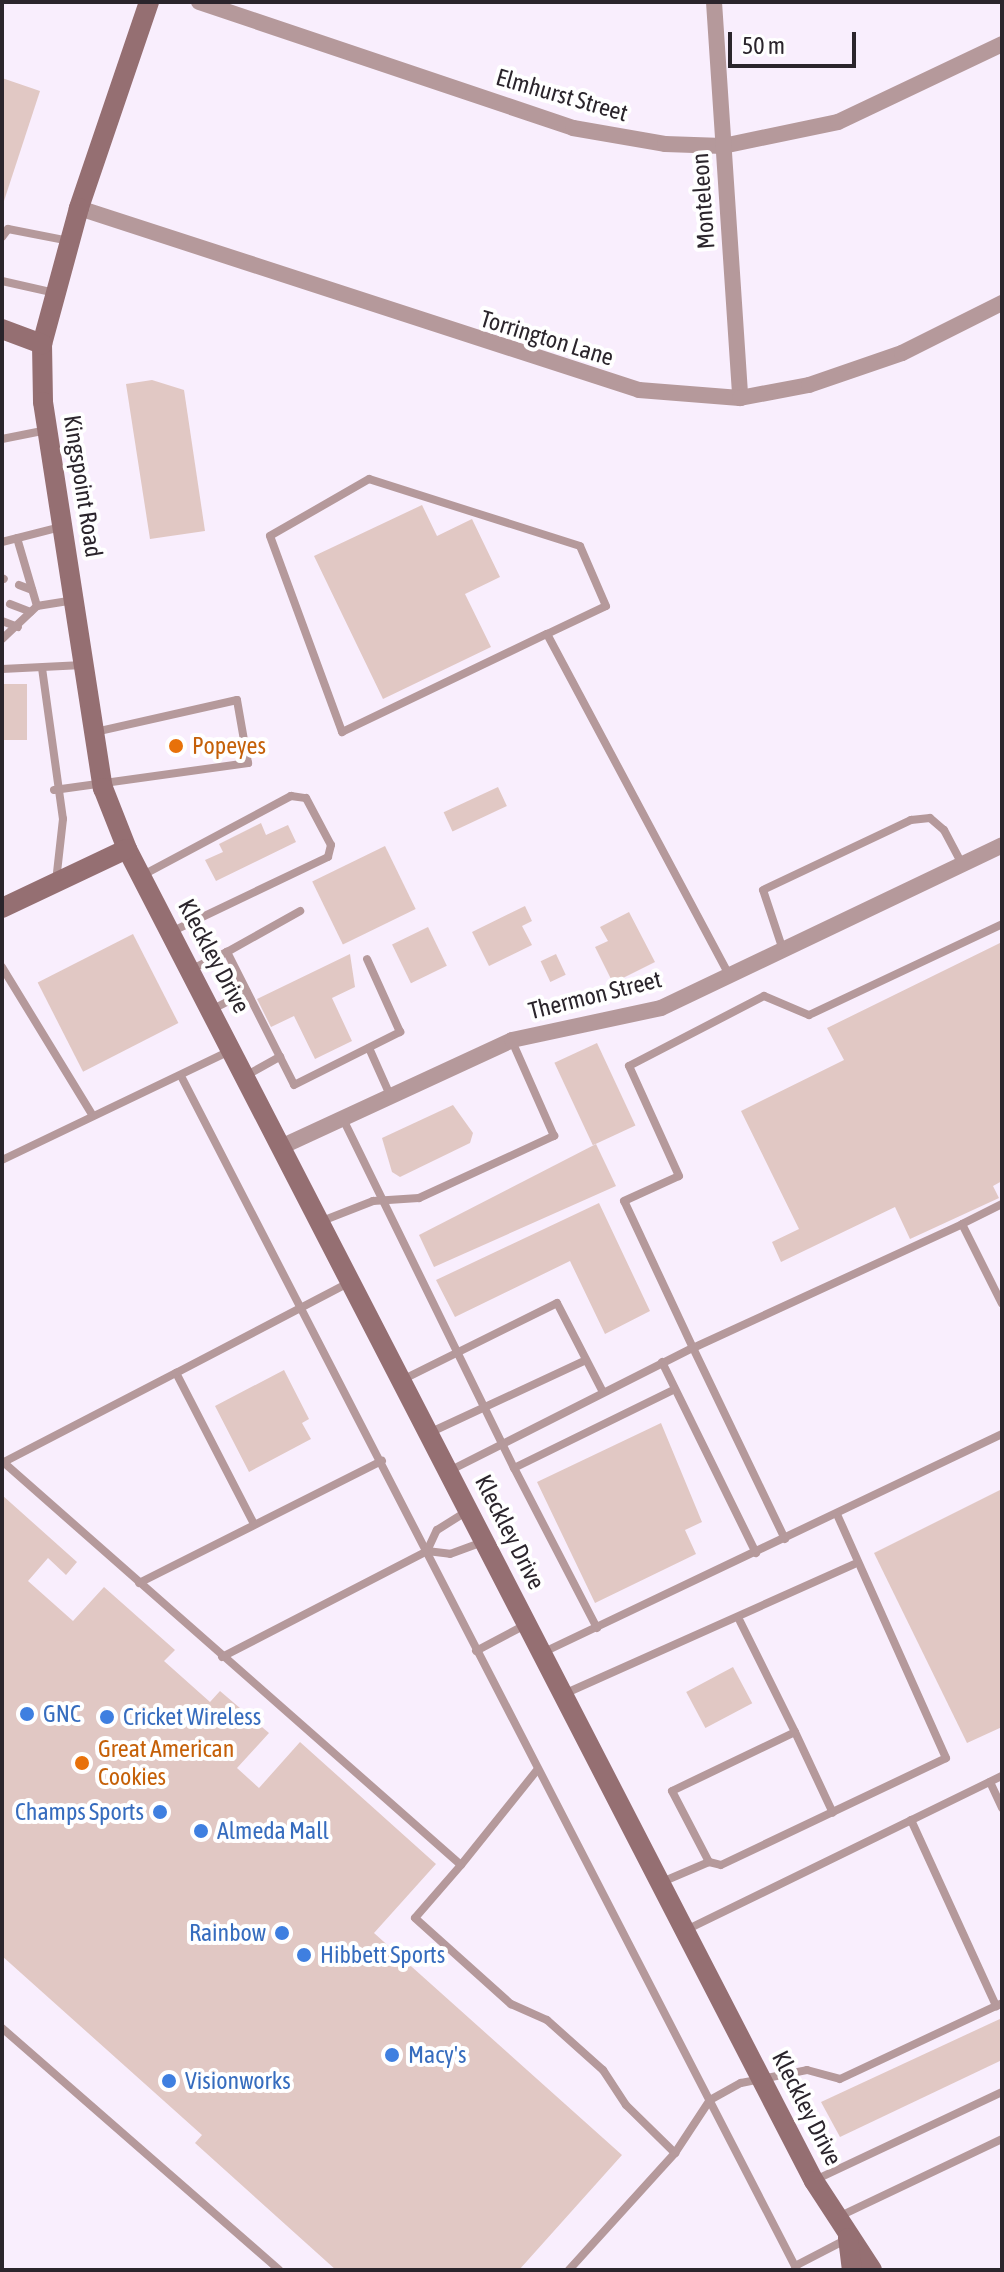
<!DOCTYPE html>
<html>
<head>
<meta charset="utf-8">
<style>
  body { margin:0 }
  #map { position:relative; width:1004px; height:2272px; overflow:hidden; background:#f9eefd; font-family:"Asap Condensed",sans-serif }
  div>[style] { position:absolute }
  .building>* { inset:0; background:#e1c8c4; transform-origin:0 0 }
  .lane>* { height:8px; margin:-4px; padding:0 4px; transform-origin:4px; border-radius:4px; background:#b5999b }
  .street>* { height:16px; margin:-8px; padding:0 8px; transform-origin:8px; border-radius:8px; background:#b5999b }
  .secondary>* { height:20px; margin:-10px; padding:0 10px; transform-origin:10px; border-radius:10px; background:#956f72 }
  .dots>* { width:22px; height:22px; translate:-50% -50%; box-sizing:border-box; border:4px solid #fff; border-radius:50% }
  span { translate:-50% -50%; white-space:nowrap; text-align:center; line-height:1.15; -webkit-text-stroke:8px #fff; paint-order:stroke }
  .street-label { font-size:24px; color:#2b252c }
  .food-label { font-size:24px; color:#c56008 }
  .left { translate:0 -50%; text-align:left }
  .shop-label { font-size:24px; color:#366cbe }
  .right { translate:-100% -50%; text-align:right }
  .frame { position:absolute; inset:0; border:4px solid #2b252c; pointer-events:none }
  .scale { position:absolute; left:728px; top:32px; width:128px; height:36px; box-sizing:border-box; border:4px solid #2b252c; border-top:0; padding-left:10px; font-size:24px; line-height:28px; white-space:nowrap; color:#2b252c; -webkit-text-stroke:6px #fff; paint-order:stroke }
</style>
</head>
<body>
<div id="map">
  <div class="building">
    <div style="clip-path:polygon(2px 78px,40px 91px,3px 204px,2px 204px)"></div>
    <div style="clip-path:polygon(152px 380px,184px 390px,205px 531px,150px 539px,126px 384px)"></div>
    <div style="clip-path:polygon(422px 505px,437px 536px,472px 519px,500px 577px,465px 594px,491px 647px,383px 699px,314px 556px)"></div>
    <div style="left:2px;top:684px;width:25px;height:56px"></div>
    <div style="left:498px;top:787px;width:21px;height:60px;rotate:65deg"></div>
    <div style="clip-path:polygon(261px 823px,266px 835px,288px 825px,296px 842px,216px 881px,205px 860px,223px 852px,219px 844px)"></div>
    <div style="left:385px;top:846px;width:70px;height:81px;rotate:64deg"></div>
    <div style="clip-path:polygon(525px 906px,532px 921px,522px 926px,532px 945px,489px 966px,472px 932px)"></div>
    <div style="clip-path:polygon(629px 912px,655px 962px,613px 983px,595px 947px,608px 941px,600px 927px)"></div>
    <div style="left:428px;top:927px;width:43px;height:40px;rotate:64deg"></div>
    <div style="left:133px;top:934px;width:100px;height:107px;rotate:63deg"></div>
    <div style="clip-path:polygon(1002px 942px,1002px 1181px,993px 1186px,999px 1198px,910px 1239px,895px 1207px,781px 1262px,772px 1242px,799px 1229px,741px 1111px,844px 1060px,827px 1028px)"></div>
    <div style="clip-path:polygon(350px 954px,355px 987px,332px 998px,352px 1041px,315px 1059px,294px 1016px,271px 1027px,257px 999px)"></div>
    <div style="left:556px;top:954px;width:23px;height:17px;rotate:65deg"></div>
    <div style="left:597px;top:1043px;width:91px;height:47px;rotate:65deg"></div>
    <div style="clip-path:polygon(453px 1105px,473px 1133px,470px 1143px,400px 1177px,392px 1172px,382px 1138px)"></div>
    <div style="clip-path:polygon(596px 1144px,616px 1186px,434px 1267px,419px 1235px)"></div>
    <div style="clip-path:polygon(599px 1203px,650px 1311px,605px 1334px,570px 1261px,455px 1317px,436px 1280px)"></div>
    <div style="clip-path:polygon(284px 1370px,309px 1419px,302px 1423px,311px 1439px,249px 1472px,215px 1406px)"></div>
    <div style="clip-path:polygon(661px 1423px,702px 1522px,685px 1530px,696px 1554px,595px 1603px,537px 1482px)"></div>
    <div style="clip-path:polygon(1002px 1489px,1002px 1727px,967px 1743px,874px 1553px)"></div>
    <div style="clip-path:polygon(2px 1495px,77px 1562px,66px 1575px,48px 1558px,28px 1581px,73px 1621px,104px 1587px,175px 1650px,164px 1661px,210px 1702px,220px 1691px,269px 1733px,237px 1768px,259px 1788px,300px 1742px,436px 1864px,374px 1933px,622px 2155px,519px 2270px,336px 2270px,195px 2143px,202px 2135px,2px 1956px)"></div>
    <div style="left:733px;top:1667px;width:41px;height:53px;rotate:62deg"></div>
    <div style="clip-path:polygon(1002px 2018px,1002px 2060px,840px 2137px,821px 2102px)"></div>
  </div>
  <div class="lane">
    <div style="left:2px;top:237px;width:10px;rotate:-53deg"></div>
    <div style="left:8px;top:229px;width:62px;rotate:11.1deg"></div>
    <div style="left:2px;top:281px;width:54px;rotate:12.8deg"></div>
    <div style="left:2px;top:439px;width:46px;rotate:-11.3deg"></div>
    <div style="left:17px;top:538px;width:71px;rotate:73.6deg"></div>
    <div style="left:37px;top:606px;width:38px;rotate:-9deg"></div>
    <div style="left:2px;top:542px;width:61px;rotate:-14.3deg"></div>
    <div style="left:2px;top:578px;width:2px;rotate:27deg"></div>
    <div style="left:19px;top:585px;width:14px;rotate:21deg"></div>
    <div style="left:10px;top:604px;width:22px;rotate:21deg"></div>
    <div style="left:2px;top:621px;width:17px;rotate:21deg"></div>
    <div style="left:547px;top:634px;width:65px;rotate:-25.4deg"></div>
    <div style="left:606px;top:606px;width:65px;rotate:-113.4deg"></div>
    <div style="left:580px;top:546px;width:221px;rotate:-162.4deg"></div>
    <div style="left:369px;top:479px;width:114px;rotate:150.1deg"></div>
    <div style="left:270px;top:536px;width:209px;rotate:69.8deg"></div>
    <div style="left:342px;top:732px;width:227px;rotate:-25.6deg"></div>
    <div style="left:547px;top:634px;width:387px;rotate:61.9deg"></div>
    <div style="left:2px;top:639px;width:48px;rotate:-43.3deg"></div>
    <div style="left:42px;top:668px;width:152px;rotate:82.1deg"></div>
    <div style="left:63px;top:819px;width:62px;rotate:96.4deg"></div>
    <div style="left:2px;top:669px;width:81px;rotate:-2.8deg"></div>
    <div style="left:54px;top:790px;width:196px;rotate:-7.9deg"></div>
    <div style="left:248px;top:763px;width:64px;rotate:-99.9deg"></div>
    <div style="left:237px;top:700px;width:146px;rotate:167.3deg"></div>
    <div style="left:143px;top:875px;width:168px;rotate:-28.1deg"></div>
    <div style="left:291px;top:796px;width:15px;rotate:8deg"></div>
    <div style="left:306px;top:798px;width:53px;rotate:62deg"></div>
    <div style="left:331px;top:845px;width:12px;rotate:104deg"></div>
    <div style="left:328px;top:857px;width:172px;rotate:154.5deg"></div>
    <div style="left:783px;top:950px;width:63px;rotate:-108.4deg"></div>
    <div style="left:763px;top:890px;width:164px;rotate:-25.3deg"></div>
    <div style="left:911px;top:820px;width:19px;rotate:-6deg"></div>
    <div style="left:930px;top:818px;width:18px;rotate:41deg"></div>
    <div style="left:944px;top:830px;width:38px;rotate:62deg"></div>
    <div style="left:2px;top:967px;width:171px;rotate:58.6deg"></div>
    <div style="left:192px;top:969px;width:39px;rotate:-26deg"></div>
    <div style="left:213px;top:1009px;width:38px;rotate:-27deg"></div>
    <div style="left:369px;top:1048px;width:51px;rotate:65.9deg"></div>
    <div style="left:280px;top:1057px;width:118px;rotate:-116.8deg"></div>
    <div style="left:227px;top:952px;width:84px;rotate:-29.3deg"></div>
    <div style="left:247px;top:1075px;width:38px;rotate:-29deg"></div>
    <div style="left:280px;top:1057px;width:31px;rotate:63deg"></div>
    <div style="left:294px;top:1085px;width:119px;rotate:-26.6deg"></div>
    <div style="left:400px;top:1032px;width:80px;rotate:-114.3deg"></div>
    <div style="left:181px;top:1076px;width:1344px;rotate:62.71deg"></div>
    <div style="left:342px;top:1117px;width:391px;rotate:63.9deg"></div>
    <div style="left:2px;top:1160px;width:255px;rotate:-25.6deg"></div>
    <div style="left:322px;top:1221px;width:55px;rotate:-21.4deg"></div>
    <div style="left:373px;top:1201px;width:46px;rotate:-3.7deg"></div>
    <div style="left:419px;top:1198px;width:149px;rotate:-24.7deg"></div>
    <div style="left:554px;top:1136px;width:104px;rotate:-113.9deg"></div>
    <div style="left:962px;top:1224px;width:45px;rotate:-26.6deg"></div>
    <div style="left:662px;top:1362px;width:213px;rotate:63.8deg"></div>
    <div style="left:402px;top:1380px;width:173px;rotate:-26.4deg"></div>
    <div style="left:557px;top:1303px;width:98px;rotate:62.7deg"></div>
    <div style="left:429px;top:1433px;width:173px;rotate:-24.9deg"></div>
    <div style="left:2px;top:1461px;width:611px;rotate:41.35deg"></div>
    <div style="left:461px;top:1865px;width:70px;rotate:131deg"></div>
    <div style="left:415px;top:1918px;width:129px;rotate:41.9deg"></div>
    <div style="left:511px;top:2004px;width:39px;rotate:24deg"></div>
    <div style="left:547px;top:2020px;width:75px;rotate:41.8deg"></div>
    <div style="left:603px;top:2070px;width:42px;rotate:56.7deg"></div>
    <div style="left:626px;top:2105px;width:69px;rotate:44.4deg"></div>
    <div style="left:675px;top:2153px;width:158px;rotate:132.2deg"></div>
    <div style="left:4px;top:1462px;width:194px;rotate:-27.4deg"></div>
    <div style="left:449px;top:1471px;width:273px;rotate:-26.8deg"></div>
    <div style="left:693px;top:1348px;width:162px;rotate:-115.1deg"></div>
    <div style="left:624px;top:1201px;width:60px;rotate:-24.4deg"></div>
    <div style="left:679px;top:1176px;width:121px;rotate:-114.4deg"></div>
    <div style="left:629px;top:1066px;width:152px;rotate:-27.4deg"></div>
    <div style="left:764px;top:996px;width:49px;rotate:22.9deg"></div>
    <div style="left:809px;top:1015px;width:213px;rotate:-25.2deg"></div>
    <div style="left:254px;top:1524px;width:170px;rotate:-117.3deg"></div>
    <div style="left:176px;top:1373px;width:196px;rotate:-27.6deg"></div>
    <div style="left:785px;top:1539px;width:212px;rotate:-115.7deg"></div>
    <div style="left:693px;top:1348px;width:296px;rotate:-24.7deg"></div>
    <div style="left:962px;top:1224px;width:89px;rotate:63.4deg"></div>
    <div style="left:427px;top:1551px;width:23px;rotate:-65deg"></div>
    <div style="left:437px;top:1530px;width:36px;rotate:-32deg"></div>
    <div style="left:139px;top:1583px;width:272px;rotate:-26.7deg"></div>
    <div style="left:597px;top:1628px;width:180px;rotate:-117.4deg"></div>
    <div style="left:514px;top:1468px;width:179px;rotate:-26.1deg"></div>
    <div style="left:476px;top:1651px;width:58px;rotate:-27.9deg"></div>
    <div style="left:544px;top:1652px;width:507px;rotate:-25.45deg"></div>
    <div style="left:222px;top:1657px;width:231px;rotate:-27.3deg"></div>
    <div style="left:427px;top:1551px;width:23px;rotate:7deg"></div>
    <div style="left:450px;top:1554px;width:37px;rotate:-20deg"></div>
    <div style="left:564px;top:1694px;width:318px;rotate:-24.1deg"></div>
    <div style="left:795px;top:1732px;width:89px;rotate:64.9deg"></div>
    <div style="left:990px;top:1782px;width:29px;rotate:65deg"></div>
    <div style="left:911px;top:1820px;width:205px;rotate:65.4deg"></div>
    <div style="left:709px;top:1862px;width:80px;rotate:-117.5deg"></div>
    <div style="left:672px;top:1791px;width:136px;rotate:-25.6deg"></div>
    <div style="left:795px;top:1732px;width:124px;rotate:-116.4deg"></div>
    <div style="left:461px;top:1865px;width:123px;rotate:-51.3deg"></div>
    <div style="left:662px;top:1882px;width:51px;rotate:-23.1deg"></div>
    <div style="left:709px;top:1862px;width:12px;rotate:14deg"></div>
    <div style="left:721px;top:1865px;width:249px;rotate:-25.4deg"></div>
    <div style="left:946px;top:1758px;width:267px;rotate:-114.1deg"></div>
    <div style="left:686px;top:1930px;width:352px;rotate:-26deg"></div>
    <div style="left:2px;top:2028px;width:368px;rotate:41.1deg"></div>
    <div style="left:675px;top:2153px;width:64px;rotate:-56.6deg"></div>
    <div style="left:710px;top:2100px;width:35px;rotate:-29deg"></div>
    <div style="left:741px;top:2083px;width:67px;rotate:-11.1deg"></div>
    <div style="left:807px;top:2070px;width:34px;rotate:15deg"></div>
    <div style="left:840px;top:2079px;width:179px;rotate:-25.1deg"></div>
    <div style="left:815px;top:2180px;width:207px;rotate:-25.2deg"></div>
    <div style="left:838px;top:2217px;width:182px;rotate:-25.4deg"></div>
    <div style="left:795px;top:2266px;width:59px;rotate:-27.4deg"></div>
  </div>
  <div class="street">
    <div style="left:199px;top:2px;width:395px;rotate:18.6deg"></div>
    <div style="left:573px;top:128px;width:93px;rotate:9.9deg"></div>
    <div style="left:665px;top:144px;width:58px;rotate:2deg"></div>
    <div style="left:723px;top:146px;width:117px;rotate:-11.8deg"></div>
    <div style="left:838px;top:122px;width:182px;rotate:-25.4deg"></div>
    <div style="left:714px;top:2px;width:397px;rotate:86.2deg"></div>
    <div style="left:79px;top:208px;width:589px;rotate:18deg"></div>
    <div style="left:639px;top:390px;width:101px;rotate:4.5deg"></div>
    <div style="left:740px;top:398px;width:70px;rotate:-10.7deg"></div>
    <div style="left:809px;top:385px;width:98px;rotate:-19deg"></div>
    <div style="left:902px;top:353px;width:112px;rotate:-26.6deg"></div>
    <div style="left:283px;top:1146px;width:252px;rotate:-24.8deg"></div>
    <div style="left:512px;top:1040px;width:152px;rotate:-12.1deg"></div>
    <div style="left:661px;top:1008px;width:378px;rotate:-25.5deg"></div>
  </div>
  <div class="secondary">
    <div style="left:149px;top:2px;width:218px;rotate:108.8deg"></div>
    <div style="left:79px;top:208px;width:141px;rotate:105.2deg"></div>
    <div style="left:42px;top:344px;width:58px;rotate:89deg"></div>
    <div style="left:43px;top:402px;width:391px;rotate:81.2deg"></div>
    <div style="left:103px;top:788px;width:66px;rotate:68.5deg"></div>
    <div style="left:127px;top:849px;width:1499px;rotate:62.72deg"></div>
    <div style="left:814px;top:2181px;width:106px;rotate:56.9deg"></div>
    <div style="left:2px;top:329px;width:43px;rotate:20.6deg"></div>
    <div style="left:2px;top:908px;width:138px;rotate:-25.3deg"></div>
    <div style="left:848px;top:2238px;width:32px;rotate:83deg"></div>
  </div>
  <div class="dots">
    <div style="left:176px;top:746px;background:#e8710a"></div>
    <div style="left:27px;top:1714px;background:#3f7fe0"></div>
    <div style="left:107px;top:1717px;background:#3f7fe0"></div>
    <div style="left:82px;top:1763px;background:#e8710a"></div>
    <div style="left:160px;top:1812px;background:#3f7fe0"></div>
    <div style="left:201px;top:1831px;background:#3f7fe0"></div>
    <div style="left:282px;top:1933px;background:#3f7fe0"></div>
    <div style="left:304px;top:1955px;background:#3f7fe0"></div>
    <div style="left:392px;top:2055px;background:#3f7fe0"></div>
    <div style="left:169px;top:2081px;background:#3f7fe0"></div>
  </div>
  <div class="street-label">
    <span style="left:562px;top:95px;rotate:16deg">Elmhurst Street</span>
    <span style="left:703px;top:201px;rotate:-94deg">Monteleon</span>
    <span style="left:547px;top:338px;rotate:17deg">Torrington Lane</span>
    <span style="left:83px;top:486px;rotate:81deg">Kingspoint Road</span>
    <span style="left:214px;top:956px;rotate:62deg">Kleckley Drive</span>
    <span style="left:595px;top:995px;rotate:-14deg">Thermon Street</span>
    <span style="left:510px;top:1532px;rotate:63deg">Kleckley Drive</span>
    <span style="left:807px;top:2108px;rotate:63deg">Kleckley Drive</span>
  </div>
  <div class="food-label">
    <span class="left" style="left:192px;top:746px">Popeyes</span>
    <span class="left" style="left:98px;top:1763px">Great American<br>Cookies</span>
  </div>
  <div class="shop-label">
    <span class="left" style="left:43px;top:1714px">GNC</span>
    <span class="left" style="left:123px;top:1717px">Cricket Wireless</span>
    <span class="right" style="left:144px;top:1812px">Champs Sports</span>
    <span class="left" style="left:217px;top:1831px">Almeda Mall</span>
    <span class="right" style="left:266px;top:1933px">Rainbow</span>
    <span class="left" style="left:320px;top:1955px">Hibbett Sports</span>
    <span class="left" style="left:408px;top:2055px">Macy's</span>
    <span class="left" style="left:185px;top:2081px">Visionworks</span>
  </div>
  <div class="frame"></div>
  <div class="scale">50 m</div>
</div>
</body>
</html>
